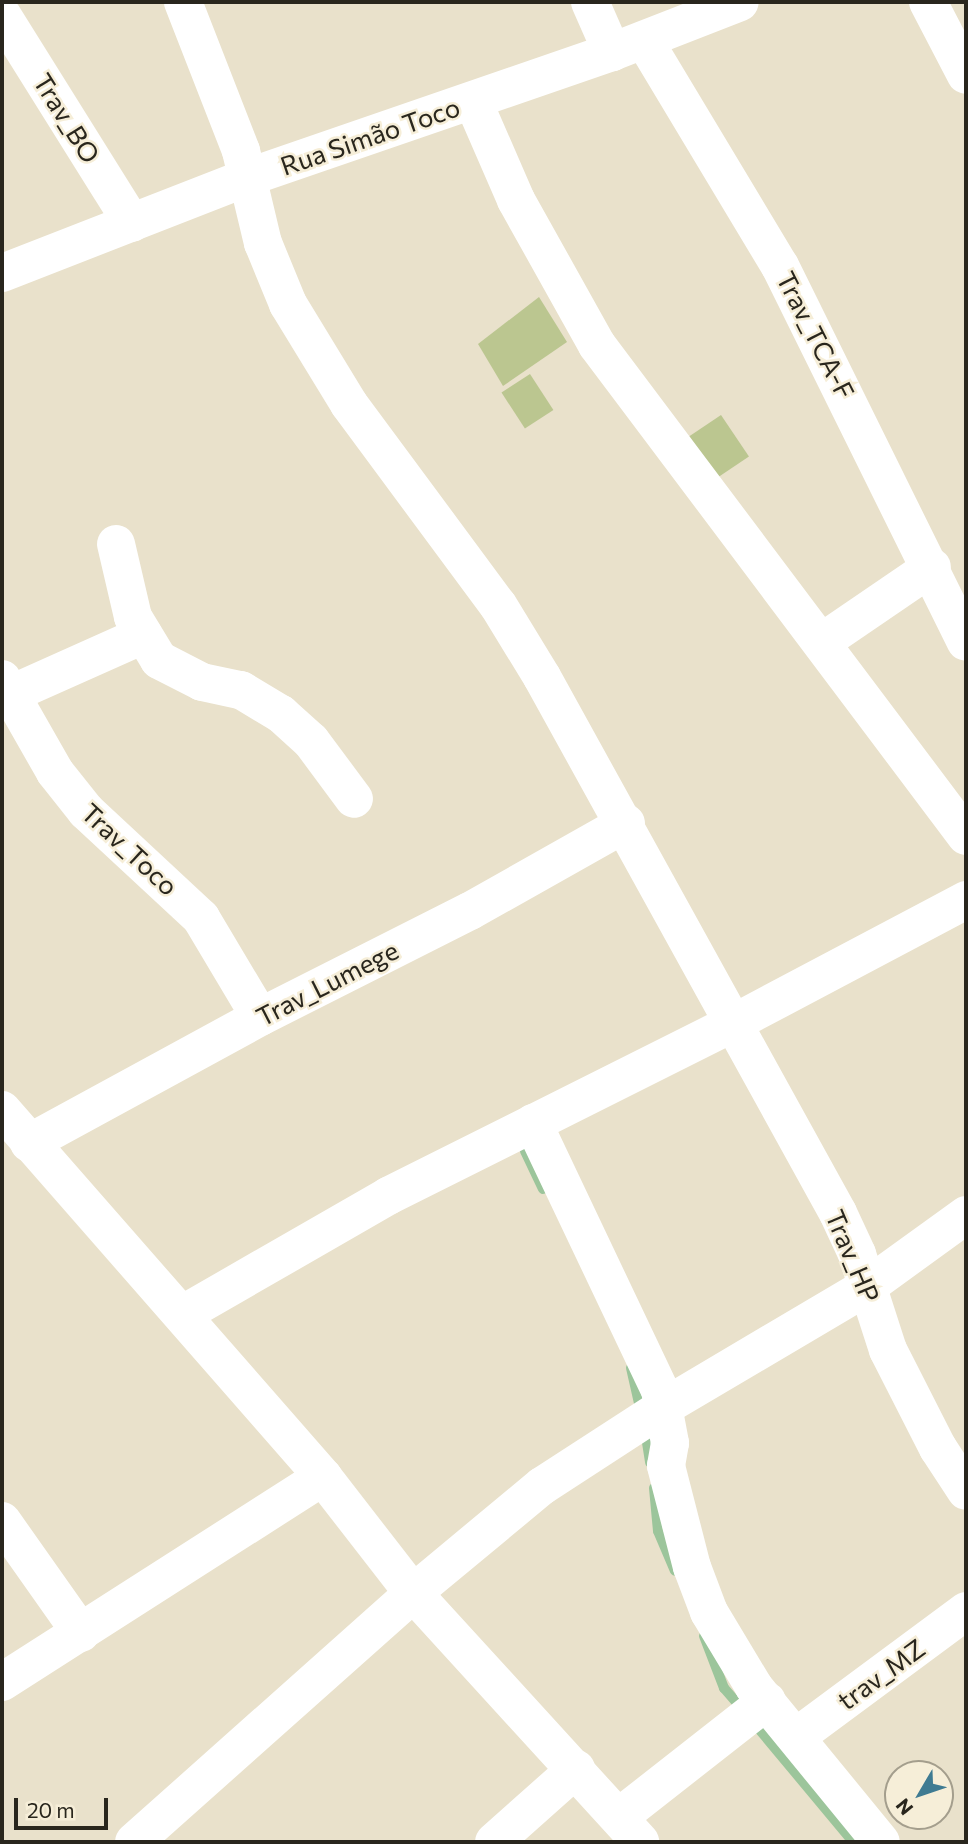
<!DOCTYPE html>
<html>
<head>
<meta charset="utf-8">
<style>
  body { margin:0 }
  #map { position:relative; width:968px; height:1844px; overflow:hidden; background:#e9e1cb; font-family:Commissioner,sans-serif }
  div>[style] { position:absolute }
  .stream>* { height:10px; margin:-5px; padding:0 5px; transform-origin:5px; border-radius:5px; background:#9cc59b }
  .building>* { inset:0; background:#bbc690; transform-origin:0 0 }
  .minor>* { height:38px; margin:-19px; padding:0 19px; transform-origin:19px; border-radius:19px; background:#fff }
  span { translate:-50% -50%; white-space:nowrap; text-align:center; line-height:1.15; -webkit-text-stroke:5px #f6eed8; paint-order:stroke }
  .street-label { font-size:26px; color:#29261d }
  .frame { position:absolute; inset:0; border:4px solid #29261d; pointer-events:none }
  .north { position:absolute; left:884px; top:1760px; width:70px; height:70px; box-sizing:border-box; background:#f6eed8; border:2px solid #a49e8d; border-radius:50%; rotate:231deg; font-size:19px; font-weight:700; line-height:28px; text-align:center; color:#29261d }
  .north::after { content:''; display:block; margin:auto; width:24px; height:32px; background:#3f7b92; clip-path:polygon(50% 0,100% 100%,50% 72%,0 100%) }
  .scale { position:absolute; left:14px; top:1798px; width:94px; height:32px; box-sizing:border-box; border:4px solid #29261d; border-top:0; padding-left:9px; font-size:21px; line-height:24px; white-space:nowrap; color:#29261d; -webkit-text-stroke:5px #f6eed8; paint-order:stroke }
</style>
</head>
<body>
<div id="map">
  <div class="stream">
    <div style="left:525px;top:1151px;width:42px;rotate:64.7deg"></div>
    <div style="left:631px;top:1368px;width:45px;rotate:77.2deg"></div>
    <div style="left:645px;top:1430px;width:33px;rotate:81deg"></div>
    <div style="left:654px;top:1488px;width:43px;rotate:84.7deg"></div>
    <div style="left:658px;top:1531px;width:43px;rotate:67deg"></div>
    <div style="left:704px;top:1636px;width:56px;rotate:69deg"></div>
    <div style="left:724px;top:1688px;width:30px;rotate:49deg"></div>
    <div style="left:754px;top:1723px;width:155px;rotate:50.2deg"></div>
  </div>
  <div class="building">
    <div style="clip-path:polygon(539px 297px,567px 342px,503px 386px,478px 344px)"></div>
    <div style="left:530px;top:374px;width:43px;height:34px;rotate:57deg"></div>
    <div style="left:721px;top:415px;width:50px;height:44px;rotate:56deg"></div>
  </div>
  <div class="minor">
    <div style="left:183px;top:2px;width:160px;rotate:68.7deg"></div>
    <div style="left:241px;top:151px;width:95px;rotate:76.6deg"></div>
    <div style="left:263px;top:243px;width:66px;rotate:67.7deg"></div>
    <div style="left:288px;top:304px;width:117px;rotate:58.6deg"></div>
    <div style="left:349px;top:404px;width:250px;rotate:53.5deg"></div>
    <div style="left:498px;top:605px;width:84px;rotate:58.6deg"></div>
    <div style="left:542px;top:677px;width:612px;rotate:61.09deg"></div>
    <div style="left:838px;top:1213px;width:45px;rotate:65.1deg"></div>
    <div style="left:857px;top:1254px;width:101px;rotate:72.1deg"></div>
    <div style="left:888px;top:1350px;width:110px;rotate:63deg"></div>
    <div style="left:938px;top:1448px;width:51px;rotate:56.9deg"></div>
    <div style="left:590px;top:2px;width:55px;rotate:66.3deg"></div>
    <div style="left:928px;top:2px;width:82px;rotate:62.5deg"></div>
    <div style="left:2px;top:15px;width:245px;rotate:58deg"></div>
    <div style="left:644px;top:40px;width:264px;rotate:59deg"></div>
    <div style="left:780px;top:266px;width:419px;rotate:63.7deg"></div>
    <div style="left:473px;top:101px;width:108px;rotate:66.5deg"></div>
    <div style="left:516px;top:200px;width:166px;rotate:60.8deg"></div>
    <div style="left:597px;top:345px;width:614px;rotate:53.07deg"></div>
    <div style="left:2px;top:273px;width:262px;rotate:-21.3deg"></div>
    <div style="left:246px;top:178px;width:387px;rotate:-19deg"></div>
    <div style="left:612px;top:52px;width:137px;rotate:-21.3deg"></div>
    <div style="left:116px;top:544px;width:75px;rotate:76.9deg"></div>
    <div style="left:133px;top:617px;width:50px;rotate:58.8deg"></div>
    <div style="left:159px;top:660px;width:48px;rotate:27.1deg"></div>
    <div style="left:202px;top:682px;width:40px;rotate:12deg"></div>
    <div style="left:241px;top:690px;width:47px;rotate:31deg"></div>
    <div style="left:281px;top:714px;width:40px;rotate:42deg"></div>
    <div style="left:311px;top:741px;width:72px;rotate:53.4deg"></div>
    <div style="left:822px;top:642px;width:133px;rotate:-34.3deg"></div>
    <div style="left:2px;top:679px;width:107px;rotate:60.3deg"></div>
    <div style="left:55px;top:772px;width:50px;rotate:51.5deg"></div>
    <div style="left:86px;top:811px;width:157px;rotate:42.9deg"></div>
    <div style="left:201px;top:918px;width:115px;rotate:59.2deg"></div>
    <div style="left:11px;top:694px;width:145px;rotate:-24.1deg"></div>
    <div style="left:2px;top:1110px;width:488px;rotate:48.8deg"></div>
    <div style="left:323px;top:1477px;width:147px;rotate:52.2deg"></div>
    <div style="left:413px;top:1593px;width:337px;rotate:47.6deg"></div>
    <div style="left:533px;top:1123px;width:296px;rotate:64.6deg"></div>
    <div style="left:660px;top:1390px;width:54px;rotate:79.3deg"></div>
    <div style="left:670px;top:1443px;width:23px;rotate:100deg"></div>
    <div style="left:666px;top:1466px;width:104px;rotate:75.6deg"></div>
    <div style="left:692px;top:1567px;width:48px;rotate:69.3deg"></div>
    <div style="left:709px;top:1612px;width:87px;rotate:59deg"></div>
    <div style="left:754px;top:1687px;width:200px;rotate:50.7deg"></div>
    <div style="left:29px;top:1143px;width:263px;rotate:-28.6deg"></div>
    <div style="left:260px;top:1017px;width:235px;rotate:-26.8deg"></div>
    <div style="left:470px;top:911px;width:179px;rotate:-29.4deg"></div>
    <div style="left:183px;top:1314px;width:237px;rotate:-29.9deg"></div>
    <div style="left:388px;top:1196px;width:385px;rotate:-26.6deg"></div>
    <div style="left:732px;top:1024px;width:265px;rotate:-27.9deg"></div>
    <div style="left:2px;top:1521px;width:137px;rotate:54.8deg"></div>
    <div style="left:2px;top:1682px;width:381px;rotate:-32.6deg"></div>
    <div style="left:796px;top:1737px;width:212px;rotate:-36.5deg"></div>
    <div style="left:619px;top:1817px;width:188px;rotate:-38.1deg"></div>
    <div style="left:134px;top:1842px;width:374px;rotate:-41.7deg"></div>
    <div style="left:413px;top:1593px;width:168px;rotate:-39.7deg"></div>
    <div style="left:542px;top:1486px;width:143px;rotate:-33deg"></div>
    <div style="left:662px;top:1408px;width:239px;rotate:-30.6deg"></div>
    <div style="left:868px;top:1286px;width:121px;rotate:-35.9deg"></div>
    <div style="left:494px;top:1842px;width:110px;rotate:-41.7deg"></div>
  </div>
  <div class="street-label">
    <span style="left:67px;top:118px;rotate:58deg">Trav_BO</span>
    <span style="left:370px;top:136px;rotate:-19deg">Rua Simão Toco</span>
    <span style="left:816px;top:335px;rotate:63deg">Trav_TCA-F</span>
    <span style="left:130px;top:849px;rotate:43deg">Trav_Toco</span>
    <span style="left:327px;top:983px;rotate:-27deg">Trav_Lumege</span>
    <span style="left:853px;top:1256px;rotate:67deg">Trav_HP</span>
    <span style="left:881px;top:1674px;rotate:-36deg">trav_MZ</span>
  </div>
  <div class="frame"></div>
  <div class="north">N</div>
  <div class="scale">20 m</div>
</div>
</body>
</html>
